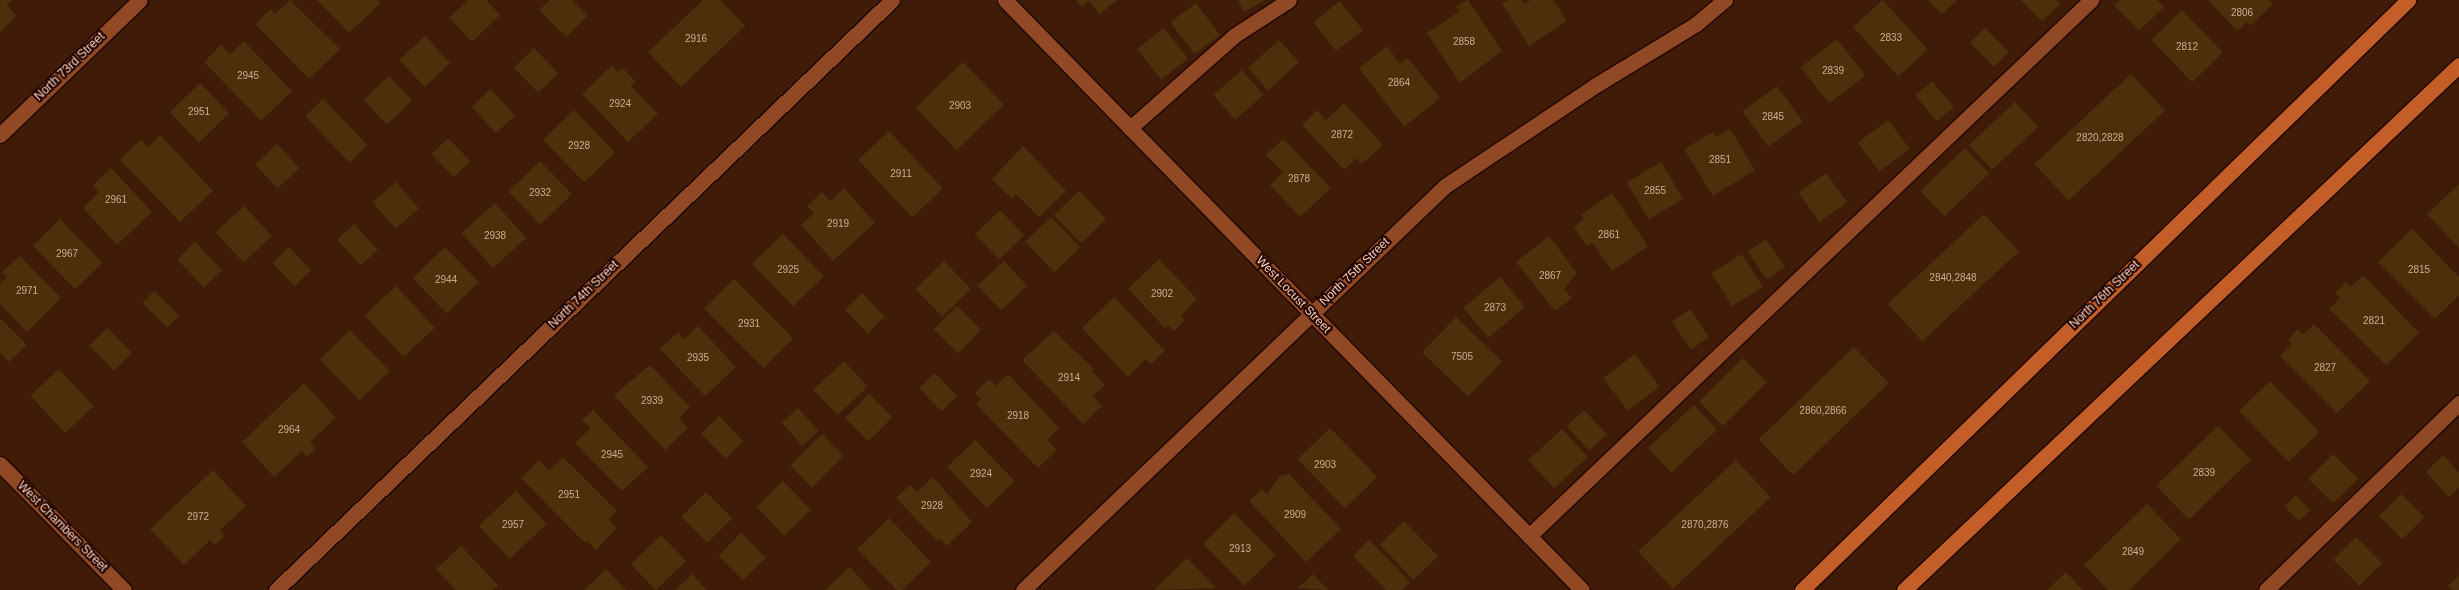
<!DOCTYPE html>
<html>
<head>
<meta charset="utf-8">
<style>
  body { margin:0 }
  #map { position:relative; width:2459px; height:590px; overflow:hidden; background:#401b07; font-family:Arial,sans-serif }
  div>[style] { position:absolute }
  .building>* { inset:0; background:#4d2f0b; transform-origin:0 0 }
  .roads { filter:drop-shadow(1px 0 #1f0801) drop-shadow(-1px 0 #1f0801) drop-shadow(0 1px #1f0801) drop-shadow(0 -1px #1f0801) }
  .minor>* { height:15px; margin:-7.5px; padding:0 7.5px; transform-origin:7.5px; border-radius:7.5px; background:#914925 }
  .major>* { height:15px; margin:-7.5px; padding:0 7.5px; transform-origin:7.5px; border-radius:7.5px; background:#c35e29 }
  span { translate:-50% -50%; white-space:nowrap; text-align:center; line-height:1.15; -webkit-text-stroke:4px #220600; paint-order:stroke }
  .number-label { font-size:10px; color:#d2aa93 }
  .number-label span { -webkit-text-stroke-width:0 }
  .street-label { font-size:12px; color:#fed3c0 }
</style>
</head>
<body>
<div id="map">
  <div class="building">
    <div style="clip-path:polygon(0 0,13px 0,7px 5px,17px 16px,0 32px)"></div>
    <div style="clip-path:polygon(290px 0,340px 49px,309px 79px,255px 24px,271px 9px,275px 14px)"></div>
    <div style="clip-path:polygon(317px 0,378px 0,381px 3px,349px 33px)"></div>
    <div style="clip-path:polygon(468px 0,486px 0,500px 15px,472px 42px,449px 18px)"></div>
    <div style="clip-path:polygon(550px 0,572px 0,588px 16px,566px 37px,539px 10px)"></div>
    <div style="clip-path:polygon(703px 0,720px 0,745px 26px,681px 87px,648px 52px)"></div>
    <div style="clip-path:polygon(1076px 0,1117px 0,1100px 14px,1089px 1px,1082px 7px)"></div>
    <div style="clip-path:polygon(1238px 0,1265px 0,1244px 12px)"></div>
    <div style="clip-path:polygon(1468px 0,1502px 51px,1460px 83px,1427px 33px,1460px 11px,1456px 6px)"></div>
    <div style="clip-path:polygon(1508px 0,1522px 0,1524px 4px,1531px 0,1553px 0,1567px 21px,1529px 46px,1502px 4px)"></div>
    <div style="left:1883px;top:0;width:67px;height:40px;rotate:48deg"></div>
    <div style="clip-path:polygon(1928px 0,1957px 0,1942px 14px)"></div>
    <div style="clip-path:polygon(2021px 0,2056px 0,2060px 4px,2042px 21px)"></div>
    <div style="clip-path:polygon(2120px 0,2157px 0,2164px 7px,2139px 31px,2114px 5px)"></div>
    <div style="clip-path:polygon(2208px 0,2269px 0,2273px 4px,2250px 26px,2247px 22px,2237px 31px)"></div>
    <div style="left:1340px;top:1px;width:37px;height:34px;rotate:52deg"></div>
    <div style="left:1196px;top:3px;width:40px;height:32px;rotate:53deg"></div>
    <div style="left:2182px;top:10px;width:59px;height:43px;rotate:46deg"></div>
    <div style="left:1164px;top:28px;width:39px;height:34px;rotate:52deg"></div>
    <div style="left:1985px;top:28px;width:34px;height:21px;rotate:45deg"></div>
    <div style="left:425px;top:36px;width:37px;height:35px;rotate:47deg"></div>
    <div style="left:1837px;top:39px;width:46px;height:46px;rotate:52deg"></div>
    <div style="left:1279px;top:40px;width:30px;height:42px;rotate:48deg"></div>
    <div style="clip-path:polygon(244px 41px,292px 91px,261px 121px,204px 62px,221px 45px,230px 54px)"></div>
    <div style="clip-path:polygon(1387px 46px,1400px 64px,1408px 58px,1440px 98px,1404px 127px,1359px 68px)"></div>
    <div style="left:534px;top:48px;width:35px;height:28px;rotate:46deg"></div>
    <div style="left:963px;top:62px;width:59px;height:66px;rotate:46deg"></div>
    <div style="clip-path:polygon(612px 65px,618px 72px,623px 68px,636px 82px,631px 86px,658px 114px,628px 142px,582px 94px)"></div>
    <div style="left:1242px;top:70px;width:33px;height:38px;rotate:49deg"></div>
    <div style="left:2131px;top:74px;width:50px;height:132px;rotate:47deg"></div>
    <div style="left:389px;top:76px;width:34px;height:35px;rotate:47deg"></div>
    <div style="left:1932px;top:81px;width:34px;height:22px;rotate:50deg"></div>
    <div style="left:200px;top:83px;width:42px;height:42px;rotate:46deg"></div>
    <div style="left:1777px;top:86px;width:44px;height:43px;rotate:54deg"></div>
    <div style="left:491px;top:89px;width:36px;height:26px;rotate:48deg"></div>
    <div style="left:323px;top:99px;width:64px;height:25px;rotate:46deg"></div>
    <div style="left:2015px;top:102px;width:34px;height:63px;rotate:47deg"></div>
    <div style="clip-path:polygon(1344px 103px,1383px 145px,1362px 164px,1357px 158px,1344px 170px,1302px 125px,1317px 110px,1326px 120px)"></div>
    <div style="left:574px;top:110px;width:59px;height:43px;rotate:46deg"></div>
    <div style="left:1888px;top:120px;width:36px;height:38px;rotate:53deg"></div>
    <div style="clip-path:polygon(1730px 129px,1755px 170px,1713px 196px,1684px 149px,1713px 132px,1716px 137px)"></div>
    <div style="left:889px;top:131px;width:79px;height:42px;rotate:47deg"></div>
    <div style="clip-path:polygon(160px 135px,213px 191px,180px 222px,120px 160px,141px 139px,148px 147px)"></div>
    <div style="left:448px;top:138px;width:32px;height:23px;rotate:46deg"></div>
    <div style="clip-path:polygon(1283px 139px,1331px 188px,1300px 217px,1270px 185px,1283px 172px,1266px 155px)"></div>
    <div style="left:277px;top:144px;width:33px;height:30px;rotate:47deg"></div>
    <div style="clip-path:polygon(1023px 146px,1066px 191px,1039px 217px,1016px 194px,1012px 199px,992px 179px)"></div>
    <div style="left:1965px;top:148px;width:35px;height:62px;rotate:46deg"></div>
    <div style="left:540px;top:161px;width:46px;height:44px;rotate:46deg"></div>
    <div style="left:1661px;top:162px;width:43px;height:40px;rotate:59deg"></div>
    <div style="clip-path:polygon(111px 168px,152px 212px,117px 245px,83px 208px,99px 192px,93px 185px)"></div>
    <div style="left:1826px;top:173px;width:36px;height:34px;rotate:54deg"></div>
    <div style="left:396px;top:182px;width:35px;height:31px;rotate:49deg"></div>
    <div style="clip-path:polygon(2459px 184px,2459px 248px,2427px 214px)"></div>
    <div style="clip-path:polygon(844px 188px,875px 223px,833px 261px,801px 225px,814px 213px,807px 206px,822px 192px,830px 201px)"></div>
    <div style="left:1079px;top:191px;width:39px;height:35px;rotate:46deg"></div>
    <div style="clip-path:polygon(1612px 193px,1648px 246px,1612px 271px,1593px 243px,1587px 246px,1574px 227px,1584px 219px,1581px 215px)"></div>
    <div style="left:495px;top:203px;width:47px;height:45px;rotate:48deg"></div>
    <div style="left:244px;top:206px;width:41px;height:39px;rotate:47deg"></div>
    <div style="left:1000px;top:210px;width:35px;height:35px;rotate:46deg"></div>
    <div style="left:1984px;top:214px;width:51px;height:132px;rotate:47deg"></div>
    <div style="left:1051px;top:217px;width:42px;height:36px;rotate:46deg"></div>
    <div style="left:60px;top:219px;width:61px;height:38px;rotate:46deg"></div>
    <div style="left:354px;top:224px;width:35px;height:23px;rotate:47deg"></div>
    <div style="clip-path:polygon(2412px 229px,2459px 277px,2459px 295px,2435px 319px,2378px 262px)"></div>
    <div style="left:783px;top:234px;width:59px;height:43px;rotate:46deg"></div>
    <div style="clip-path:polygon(1549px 236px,1577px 273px,1564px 289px,1572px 298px,1555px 311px,1516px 262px)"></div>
    <div style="left:1766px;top:239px;width:34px;height:22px;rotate:56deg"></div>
    <div style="left:195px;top:242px;width:39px;height:25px;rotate:46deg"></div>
    <div style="left:289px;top:247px;width:32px;height:23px;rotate:46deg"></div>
    <div style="left:445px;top:247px;width:49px;height:45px;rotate:46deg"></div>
    <div style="left:1742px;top:254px;width:39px;height:36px;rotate:58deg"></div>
    <div style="clip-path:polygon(20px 256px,61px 298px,27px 332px,0 304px,0 284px,7px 277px,2px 272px)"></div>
    <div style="clip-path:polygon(1159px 259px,1197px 299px,1181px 315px,1185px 320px,1174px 331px,1168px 325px,1165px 328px,1128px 289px)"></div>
    <div style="left:944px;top:261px;width:39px;height:40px;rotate:46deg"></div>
    <div style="left:1004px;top:261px;width:34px;height:36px;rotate:47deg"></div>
    <div style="clip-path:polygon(2363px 275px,2419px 333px,2386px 365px,2329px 309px,2340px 298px,2335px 293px,2346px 282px,2351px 287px)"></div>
    <div style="left:1500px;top:277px;width:39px;height:48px;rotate:50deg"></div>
    <div style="left:734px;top:279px;width:84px;height:42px;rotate:45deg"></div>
    <div style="left:396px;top:286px;width:57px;height:43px;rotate:47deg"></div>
    <div style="left:154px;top:291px;width:35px;height:17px;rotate:44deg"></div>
    <div style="left:862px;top:293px;width:33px;height:24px;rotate:46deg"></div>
    <div style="clip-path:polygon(1114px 297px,1165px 351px,1151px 364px,1146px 359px,1128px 377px,1082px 328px)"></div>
    <div style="left:957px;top:306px;width:34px;height:33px;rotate:45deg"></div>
    <div style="left:1690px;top:309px;width:34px;height:22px;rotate:56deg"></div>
    <div style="left:1456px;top:317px;width:64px;height:49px;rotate:44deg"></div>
    <div style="clip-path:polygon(0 318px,27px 345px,9px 362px,0 353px)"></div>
    <div style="clip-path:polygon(2314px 324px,2370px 381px,2337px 413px,2280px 356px,2292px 344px,2288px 339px,2298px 329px,2303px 335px)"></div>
    <div style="clip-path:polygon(698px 326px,736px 367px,705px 396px,660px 349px,678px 332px,684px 339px)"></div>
    <div style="left:107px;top:328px;width:35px;height:25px;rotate:45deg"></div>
    <div style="left:350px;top:330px;width:57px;height:42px;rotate:46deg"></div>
    <div style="clip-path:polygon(1054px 331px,1094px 369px,1092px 371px,1105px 385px,1093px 396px,1102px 406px,1083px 424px,1022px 360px)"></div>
    <div style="left:1854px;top:347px;width:50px;height:133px;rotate:46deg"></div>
    <div style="left:1635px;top:354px;width:41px;height:40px;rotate:53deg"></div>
    <div style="left:1743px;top:358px;width:34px;height:62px;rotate:45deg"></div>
    <div style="left:844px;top:361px;width:35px;height:42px;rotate:47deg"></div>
    <div style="clip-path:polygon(650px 365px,690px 407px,679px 418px,688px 428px,665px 450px,614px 395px)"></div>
    <div style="left:59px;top:369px;width:51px;height:39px;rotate:47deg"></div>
    <div style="left:935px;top:373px;width:32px;height:22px;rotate:46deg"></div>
    <div style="clip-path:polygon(1008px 374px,1059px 428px,1047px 440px,1057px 450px,1038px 468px,976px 404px,981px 399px,975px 393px,989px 379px,996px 386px)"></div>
    <div style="left:2270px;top:381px;width:71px;height:43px;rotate:46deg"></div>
    <div style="clip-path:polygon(304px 383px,336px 418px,310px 442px,316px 448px,307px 457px,302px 451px,274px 477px,242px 442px)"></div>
    <div style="left:869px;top:394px;width:33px;height:34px;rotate:45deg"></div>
    <div style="left:1694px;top:405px;width:34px;height:63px;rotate:47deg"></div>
    <div style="left:798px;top:408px;width:31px;height:22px;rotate:48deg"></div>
    <div style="clip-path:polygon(593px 410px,648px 467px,622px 491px,575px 443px,591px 428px,582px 420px)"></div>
    <div style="left:1584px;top:410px;width:33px;height:24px;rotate:47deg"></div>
    <div style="left:719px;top:416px;width:35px;height:25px;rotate:46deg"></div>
    <div style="left:2218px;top:426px;width:47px;height:86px;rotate:46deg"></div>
    <div style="left:1330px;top:428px;width:68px;height:45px;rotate:46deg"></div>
    <div style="left:1562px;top:429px;width:38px;height:46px;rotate:47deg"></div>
    <div style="left:822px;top:434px;width:31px;height:45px;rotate:45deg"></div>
    <div style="left:975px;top:440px;width:57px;height:39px;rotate:46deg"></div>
    <div style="left:2333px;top:454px;width:35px;height:35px;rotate:45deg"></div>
    <div style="clip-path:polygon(2443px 455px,2459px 473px,2459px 487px,2449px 497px,2426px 472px)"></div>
    <div style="clip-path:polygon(563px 457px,617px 511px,608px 519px,617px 528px,596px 550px,587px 541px,585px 543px,521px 478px,539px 460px,549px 471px)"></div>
    <div style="left:1736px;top:460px;width:51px;height:134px;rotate:47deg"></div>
    <div style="clip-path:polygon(213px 470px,246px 506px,220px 530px,225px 536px,215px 545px,210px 540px,184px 565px,150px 529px)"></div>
    <div style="clip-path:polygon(1289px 474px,1341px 529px,1306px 562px,1249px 501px,1262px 489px,1267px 494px,1280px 476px)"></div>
    <div style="clip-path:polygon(933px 477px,972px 522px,947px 546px,940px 539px,937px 541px,896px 498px,910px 485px,917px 492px)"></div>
    <div style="left:783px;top:481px;width:40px;height:37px;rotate:46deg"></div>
    <div style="left:516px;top:491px;width:45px;height:51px;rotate:47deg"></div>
    <div style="left:706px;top:492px;width:37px;height:35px;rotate:45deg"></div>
    <div style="left:2401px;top:494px;width:33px;height:31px;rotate:45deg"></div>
    <div style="left:2296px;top:495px;width:21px;height:16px;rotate:47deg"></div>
    <div style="clip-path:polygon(2147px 504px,2181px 539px,2129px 590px,2108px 590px,2084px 565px)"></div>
    <div style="left:1234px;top:513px;width:59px;height:44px;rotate:45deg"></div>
    <div style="clip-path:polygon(889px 518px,931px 562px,902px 590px,897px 590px,857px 549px)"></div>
    <div style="left:1404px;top:521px;width:49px;height:34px;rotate:46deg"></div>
    <div style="left:741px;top:533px;width:35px;height:32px;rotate:45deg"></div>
    <div style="left:661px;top:535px;width:36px;height:42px;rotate:46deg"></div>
    <div style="left:2356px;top:537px;width:37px;height:32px;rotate:45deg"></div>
    <div style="clip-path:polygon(1369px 540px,1410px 582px,1402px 590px,1386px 590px,1353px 556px)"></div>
    <div style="clip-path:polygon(461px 546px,498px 585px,492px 590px,456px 590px,436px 569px)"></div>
    <div style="clip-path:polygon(1187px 558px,1216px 588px,1156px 590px,1155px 589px)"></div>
    <div style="clip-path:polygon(850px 567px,871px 590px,825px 590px)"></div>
    <div style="clip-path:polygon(606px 569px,626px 590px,584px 590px)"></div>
    <div style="clip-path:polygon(2066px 572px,2083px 590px,2047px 590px)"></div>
    <div style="clip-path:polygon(692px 574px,707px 590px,675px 590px)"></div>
    <div style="clip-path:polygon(1313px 574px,1328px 590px,1298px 588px)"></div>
    <div style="clip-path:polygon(2459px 575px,2459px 590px,2453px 590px,2448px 586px)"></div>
  </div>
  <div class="roads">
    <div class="minor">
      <div style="left:1005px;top:0;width:825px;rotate:45.64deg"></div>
      <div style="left:1130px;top:128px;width:140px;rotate:-41.5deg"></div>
      <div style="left:1235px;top:35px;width:64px;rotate:-32.9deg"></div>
      <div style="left:0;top:135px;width:194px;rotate:-44deg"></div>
      <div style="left:0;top:464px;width:177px;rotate:45.5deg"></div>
      <div style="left:1529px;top:536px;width:777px;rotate:-43.64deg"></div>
      <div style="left:276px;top:590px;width:853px;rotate:-43.76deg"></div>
      <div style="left:1023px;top:590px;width:584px;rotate:-43.75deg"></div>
      <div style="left:1445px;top:186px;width:182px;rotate:-33.8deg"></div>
      <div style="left:1596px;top:85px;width:117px;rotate:-31.4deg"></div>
      <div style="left:1696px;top:24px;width:38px;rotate:-40deg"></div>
      <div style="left:2266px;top:590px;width:269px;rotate:-44.1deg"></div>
    </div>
    <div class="major">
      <div style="left:1802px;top:590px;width:846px;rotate:-44.23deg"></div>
      <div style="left:1904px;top:590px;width:764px;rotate:-43.41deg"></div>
    </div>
  </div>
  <div class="number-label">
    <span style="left:2242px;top:13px">2806</span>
    <span style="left:1891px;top:38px">2833</span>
    <span style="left:696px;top:39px">2916</span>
    <span style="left:1464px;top:42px">2858</span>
    <span style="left:2187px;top:47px">2812</span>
    <span style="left:1833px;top:71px">2839</span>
    <span style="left:248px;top:76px">2945</span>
    <span style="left:1399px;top:83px">2864</span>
    <span style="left:620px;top:104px">2924</span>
    <span style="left:960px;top:106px">2903</span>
    <span style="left:199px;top:112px">2951</span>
    <span style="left:1773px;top:117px">2845</span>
    <span style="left:1342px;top:135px">2872</span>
    <span style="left:2100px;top:138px">2820,2828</span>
    <span style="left:579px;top:146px">2928</span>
    <span style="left:1720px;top:160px">2851</span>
    <span style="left:901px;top:174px">2911</span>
    <span style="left:1299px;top:179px">2878</span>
    <span style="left:1655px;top:191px">2855</span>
    <span style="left:540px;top:193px">2932</span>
    <span style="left:116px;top:200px">2961</span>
    <span style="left:838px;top:224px">2919</span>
    <span style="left:1609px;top:235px">2861</span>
    <span style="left:495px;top:236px">2938</span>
    <span style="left:67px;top:254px">2967</span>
    <span style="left:788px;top:270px">2925</span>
    <span style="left:2419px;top:270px">2815</span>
    <span style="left:1550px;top:276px">2867</span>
    <span style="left:1953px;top:278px">2840,2848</span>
    <span style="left:446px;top:280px">2944</span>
    <span style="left:27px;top:291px">2971</span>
    <span style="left:1162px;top:294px">2902</span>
    <span style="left:1495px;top:308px">2873</span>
    <span style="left:2374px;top:321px">2821</span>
    <span style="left:749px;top:324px">2931</span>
    <span style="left:1462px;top:357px">7505</span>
    <span style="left:698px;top:358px">2935</span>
    <span style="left:2325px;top:368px">2827</span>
    <span style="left:1069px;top:378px">2914</span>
    <span style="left:652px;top:401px">2939</span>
    <span style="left:1823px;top:411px">2860,2866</span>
    <span style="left:1018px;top:416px">2918</span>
    <span style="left:289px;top:430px">2964</span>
    <span style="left:612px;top:455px">2945</span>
    <span style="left:1325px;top:465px">2903</span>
    <span style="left:2204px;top:473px">2839</span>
    <span style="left:981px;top:474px">2924</span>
    <span style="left:569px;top:495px">2951</span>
    <span style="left:932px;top:506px">2928</span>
    <span style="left:1295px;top:515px">2909</span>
    <span style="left:198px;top:517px">2972</span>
    <span style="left:513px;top:525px">2957</span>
    <span style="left:1705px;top:525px">2870,2876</span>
    <span style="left:1240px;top:549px">2913</span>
    <span style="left:2133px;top:552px">2849</span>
  </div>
  <div class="street-label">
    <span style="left:70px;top:67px;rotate:-44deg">North 73rd Street</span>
    <span style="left:1355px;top:272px;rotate:-44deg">North 75th Street</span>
    <span style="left:584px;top:295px;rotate:-44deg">North 74th Street</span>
    <span style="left:1293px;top:295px;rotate:46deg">West Locust Street</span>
    <span style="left:2105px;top:295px;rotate:-44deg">North 76th Street</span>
    <span style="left:62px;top:527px;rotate:45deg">West Chambers Street</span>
  </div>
</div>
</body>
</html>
